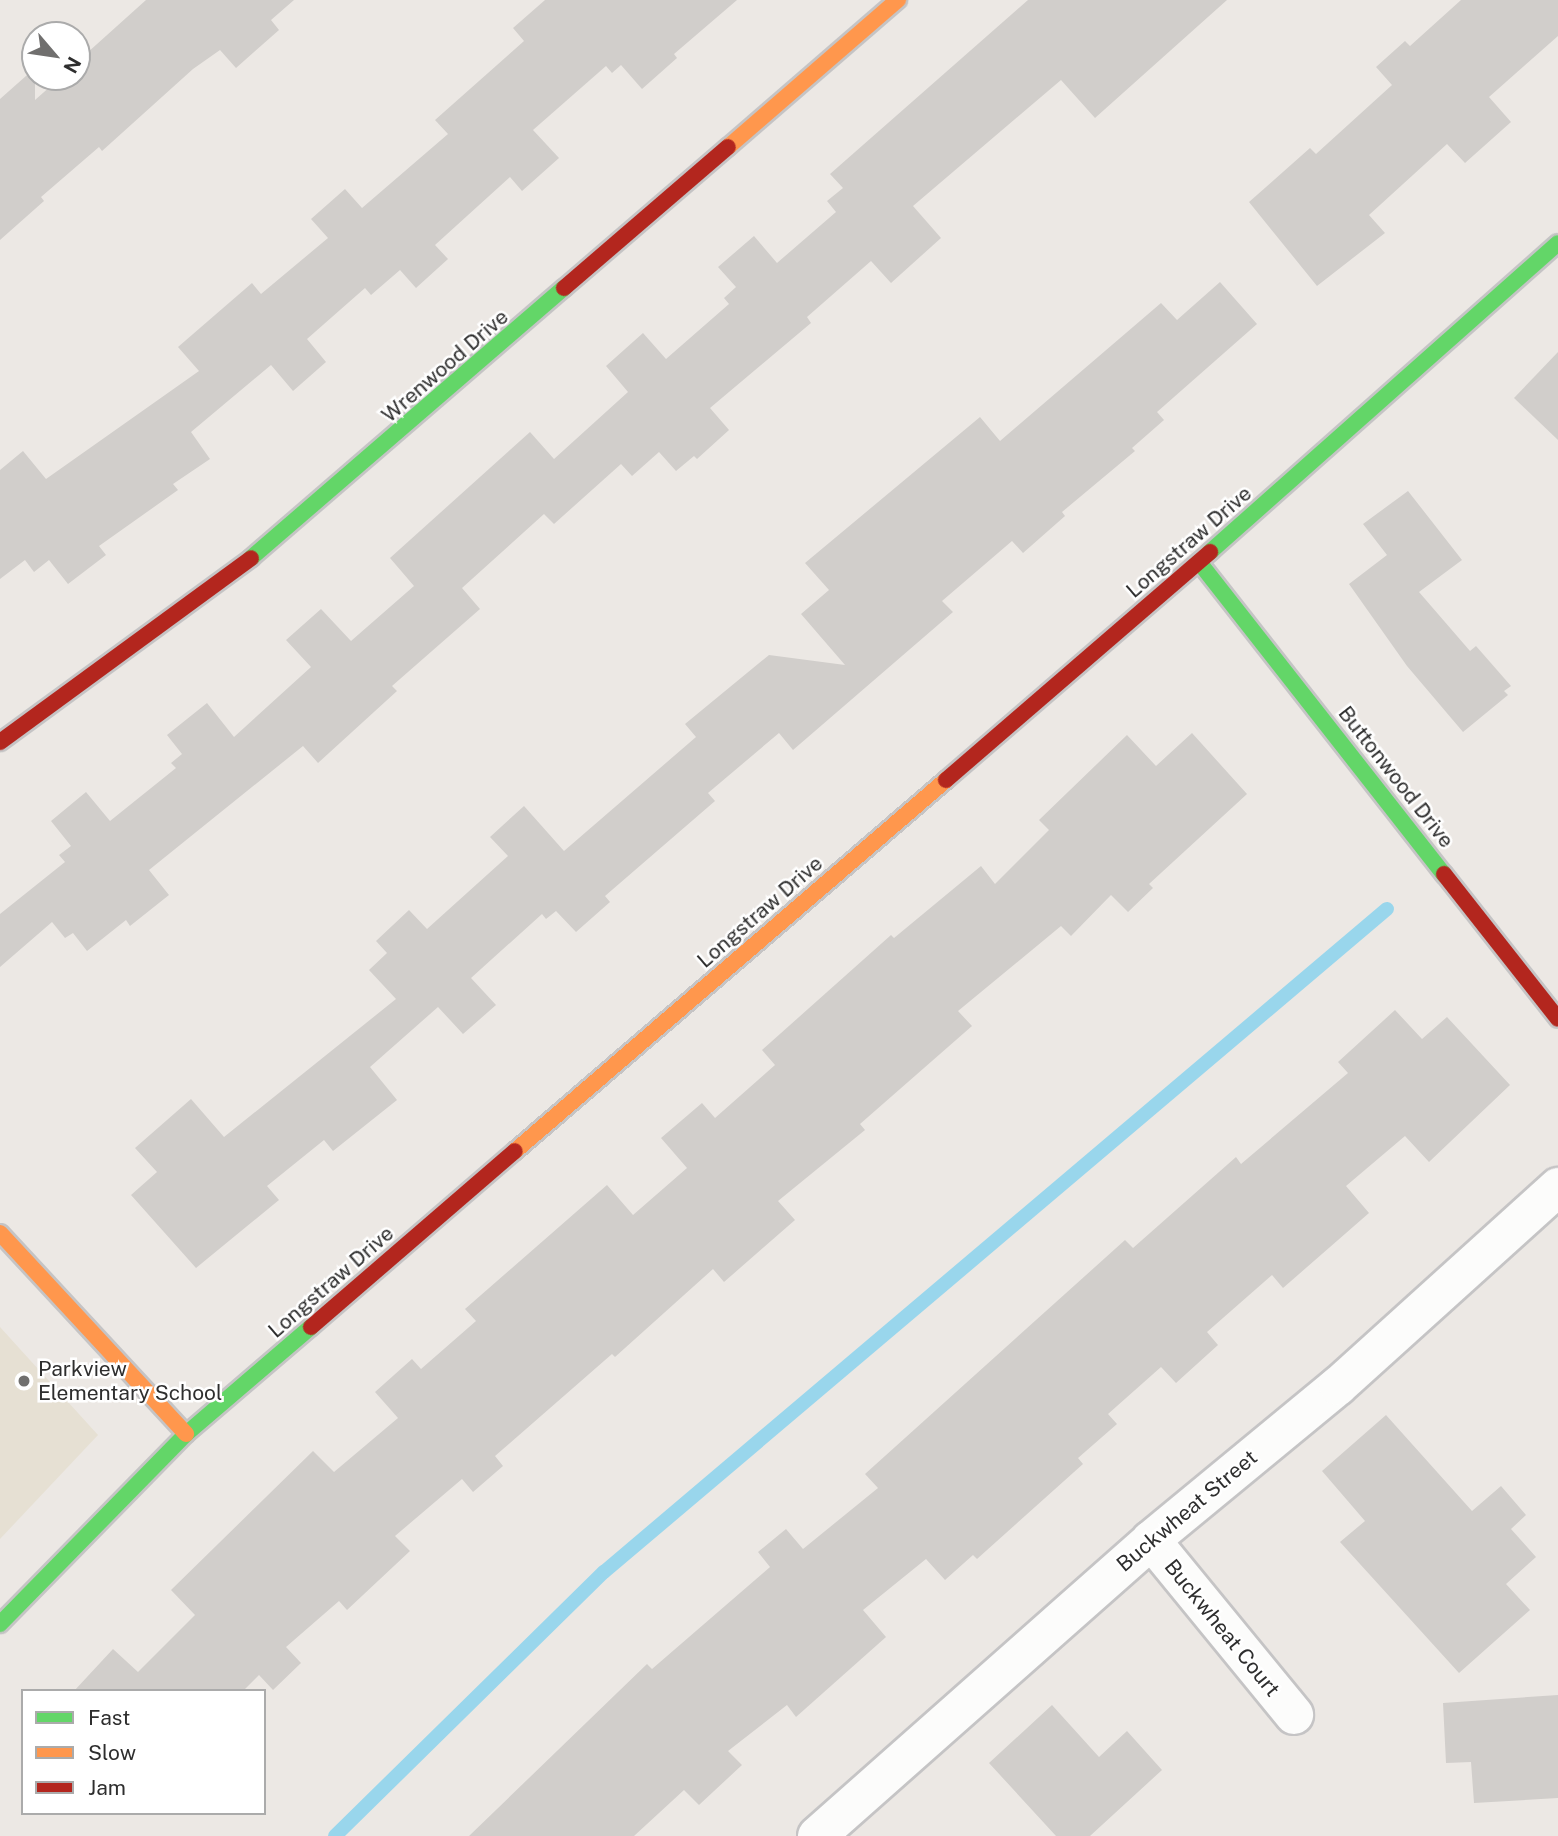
<!DOCTYPE html>
<html>
<head>
<meta charset="utf-8">
<style>
  body { margin:0 }
  #map { position:relative; width:1558px; height:1836px; overflow:hidden; background:#ece8e4; font-family:"Public Sans",sans-serif }
  div>[style] { position:absolute }
  .education>* { inset:0; background:#e6e0d3 }
  .stream>* { height:14px; margin:-7px; padding:0 7px; transform-origin:7px; border-radius:7px; background:#99d6ec }
  .building>* { inset:0; background:#d1cecb }
  .roads { filter:drop-shadow(2px 0 #c5c4c5) drop-shadow(-2px 0 #c5c4c5) drop-shadow(0 2px #c5c4c5) drop-shadow(0 -2px #c5c4c5) }
  .street>* { height:38px; margin:-19px; padding:0 19px; transform-origin:19px; border-radius:19px; background:#fcfcfb }
  .fast>* { height:16px; margin:-8px; padding:0 8px; transform-origin:8px; border-radius:8px; background:#63d668 }
  .slow>* { height:16px; margin:-8px; padding:0 8px; transform-origin:8px; border-radius:8px; background:#ff974d }
  .jam>* { height:16px; margin:-8px; padding:0 8px; transform-origin:8px; border-radius:8px; background:#b3261e }
  .dots>* { width:19px; height:19px; translate:-50% -50%; box-sizing:border-box; border:4px solid #fff; border-radius:50% }
  span { translate:-50% -50%; white-space:nowrap; text-align:center; line-height:1.15; -webkit-text-stroke:5px #fff; paint-order:stroke }
  .street-label { font-size:21px; color:#2e2e2e }
  .poi-label { font-size:21px; color:#2e2e2e }
  .left { translate:0 -50%; text-align:left }
  .legend { position:absolute; left:21px; top:1689px; width:245px; height:126px; box-sizing:border-box; background:#fff; border:2px solid #ababab; margin:0; padding:9px 12px; list-style:none; font-size:21px; color:#2e2e2e }
  .legend li { display:flex; align-items:center; gap:14px; height:35px }
  .legend b { width:35px; border:2px solid #ababab }
  .north { position:absolute; left:21px; top:21px; width:70px; height:70px; box-sizing:border-box; background:#fff; border:2px solid #ababab; border-radius:50%; rotate:119deg; font-size:19px; font-weight:700; line-height:28px; text-align:center; color:#2e2e2e }
  .north::after { content:''; display:block; margin:auto; width:24px; height:32px; background:#706f6e; clip-path:polygon(50% 0,100% 100%,50% 72%,0 100%) }
</style>
</head>
<body>
<div id="map">
  <div class="education">
    <div style="clip-path:polygon(0 1327px,98px 1435px,0 1539px)"></div>
  </div>
  <div class="stream">
    <div style="left:335px;top:1836px;width:377px;rotate:-44.5deg"></div>
    <div style="left:604px;top:1572px;width:1026px;rotate:-40.26deg"></div>
  </div>
  <div class="building">
    <div style="clip-path:polygon(146px 0,294px 0,271px 20px,279px 30px,236px 68px,220px 50px,193px 69px,102px 151px,99px 147px,41px 197px,44px 201px,0 240px,0 99px,35px 68px,35px 100px,61px 77px,77px 77px,77px 62px)"></div>
    <div style="clip-path:polygon(545px 0,737px 0,674px 54px,677px 58px,642px 89px,621px 65px,612px 73px,606px 66px,533px 130px,559px 158px,522px 191px,510px 177px,435px 245px,448px 259px,416px 288px,400px 270px,371px 295px,365px 288px,307px 339px,326px 362px,293px 391px,271px 365px,191px 432px,210px 459px,173px 484px,178px 490px,99px 546px,106px 555px,68px 584px,49px 560px,34px 572px,25px 560px,0 579px,0 470px,23px 451px,46px 479px,199px 371px,178px 347px,252px 283px,261px 294px,328px 238px,311px 219px,345px 189px,362px 208px,448px 134px,435px 120px,524px 41px,513px 28px)"></div>
    <div style="clip-path:polygon(1028px 0,1227px 0,1095px 118px,1061px 80px,913px 206px,941px 238px,891px 283px,871px 261px,807px 317px,811px 323px,710px 408px,729px 430px,697px 459px,694px 456px,676px 471px,659px 452px,632px 476px,621px 464px,554px 524px,544px 514px,462px 588px,480px 609px,392px 686px,397px 691px,318px 763px,303px 746px,149px 870px,169px 895px,130px 926px,126px 920px,87px 951px,73px 933px,65px 938px,52px 922px,0 967px,0 914px,65px 862px,59px 855px,71px 846px,51px 821px,86px 792px,110px 821px,176px 768px,171px 763px,182px 754px,167px 735px,207px 703px,234px 737px,311px 667px,286px 640px,321px 609px,351px 641px,414px 586px,390px 558px,530px 432px,554px 459px,628px 392px,606px 366px,643px 333px,666px 359px,729px 304px,724px 298px,736px 287px,718px 267px,754px 236px,777px 263px,836px 212px,827px 201px,843px 188px,830px 174px)"></div>
    <div style="clip-path:polygon(1461px 0,1558px 0,1558px 36px,1489px 97px,1511px 122px,1465px 163px,1447px 144px,1369px 215px,1385px 233px,1317px 286px,1249px 202px,1310px 148px,1316px 154px,1392px 85px,1376px 67px,1405px 41px,1410px 46px)"></div>
    <div style="clip-path:polygon(1220px 282px,1257px 324px,1157px 412px,1164px 420px,1132px 448px,1135px 451px,1062px 512px,1065px 516px,1023px 553px,1012px 541px,942px 601px,953px 612px,793px 750px,779px 733px,708px 793px,715px 801px,605px 896px,610px 902px,576px 932px,556px 911px,546px 919px,542px 914px,471px 978px,496px 1005px,463px 1034px,438px 1007px,370px 1067px,397px 1100px,333px 1151px,324px 1140px,267px 1186px,279px 1200px,196px 1268px,131px 1195px,157px 1172px,135px 1148px,191px 1099px,224px 1137px,396px 999px,369px 970px,387px 953px,376px 941px,409px 910px,427px 929px,508px 856px,490px 837px,524px 806px,564px 851px,696px 737px,685px 724px,769px 655px,845px 665px,801px 614px,829px 590px,805px 563px,980px 417px,1000px 441px,1161px 303px,1177px 320px)"></div>
    <div style="clip-path:polygon(1558px 352px,1558px 440px,1514px 398px)"></div>
    <div style="clip-path:polygon(1408px 491px,1462px 560px,1419px 592px,1470px 651px,1476px 646px,1511px 686px,1504px 691px,1508px 695px,1463px 732px,1407px 666px,1349px 584px,1387px 555px,1363px 524px)"></div>
    <div style="clip-path:polygon(1192px 733px,1247px 794px,1149px 884px,1153px 888px,1128px 912px,1111px 895px,1071px 936px,1061px 926px,958px 1011px,972px 1026px,860px 1124px,865px 1130px,778px 1201px,795px 1220px,724px 1282px,713px 1269px,615px 1357px,612px 1354px,495px 1456px,503px 1466px,473px 1492px,462px 1479px,395px 1536px,410px 1551px,347px 1610px,339px 1601px,286px 1647px,301px 1663px,273px 1690px,259px 1675px,243px 1691px,74px 1691px,113px 1649px,138px 1672px,195px 1615px,171px 1590px,313px 1451px,334px 1472px,398px 1418px,375px 1392px,412px 1359px,421px 1369px,476px 1321px,465px 1309px,607px 1185px,633px 1215px,687px 1168px,661px 1138px,702px 1103px,715px 1118px,775px 1065px,762px 1050px,891px 935px,894px 938px,981px 866px,995px 884px,1049px 830px,1039px 820px,1127px 735px,1156px 766px)"></div>
    <div style="clip-path:polygon(1395px 1010px,1422px 1039px,1447px 1017px,1510px 1085px,1429px 1162px,1405px 1136px,1346px 1186px,1369px 1213px,1283px 1288px,1272px 1275px,1207px 1332px,1218px 1345px,1176px 1383px,1161px 1367px,1108px 1414px,1117px 1424px,1078px 1458px,1083px 1464px,977px 1559px,973px 1555px,945px 1580px,926px 1559px,863px 1610px,886px 1637px,796px 1717px,787px 1705px,728px 1751px,742px 1765px,699px 1805px,684px 1790px,634px 1836px,469px 1836px,647px 1664px,652px 1669px,770px 1567px,758px 1552px,786px 1529px,803px 1549px,878px 1488px,865px 1474px,1125px 1240px,1133px 1248px,1236px 1157px,1241px 1164px,1348px 1073px,1338px 1062px)"></div>
    <div style="clip-path:polygon(1386px 1415px,1472px 1511px,1501px 1486px,1526px 1515px,1511px 1529px,1536px 1557px,1506px 1584px,1530px 1610px,1459px 1673px,1340px 1542px,1365px 1521px,1322px 1471px)"></div>
    <div style="clip-path:polygon(1558px 1695px,1558px 1798px,1474px 1803px,1471px 1762px,1446px 1763px,1443px 1703px)"></div>
    <div style="clip-path:polygon(1052px 1705px,1099px 1757px,1127px 1731px,1162px 1770px,1090px 1836px,1056px 1836px,989px 1763px)"></div>
  </div>
  <div class="roads">
    <div class="street">
      <div style="left:1151px;top:1540px;width:226px;rotate:50.7deg"></div>
      <div style="left:817px;top:1836px;width:446px;rotate:-41.5deg"></div>
      <div style="left:1151px;top:1540px;width:242px;rotate:-39.5deg"></div>
      <div style="left:1338px;top:1386px;width:297px;rotate:-42.1deg"></div>
    </div>
    <div class="fast">
      <div style="left:1210px;top:552px;width:465px;rotate:-41.6deg"></div>
      <div style="left:251px;top:558px;width:413px;rotate:-40.8deg"></div>
      <div style="left:1199px;top:562px;width:397px;rotate:51.9deg"></div>
      <div style="left:0;top:1624px;width:266px;rotate:-45.6deg"></div>
      <div style="left:186px;top:1434px;width:165px;rotate:-40.6deg"></div>
    </div>
    <div class="slow">
      <div style="left:728px;top:147px;width:225px;rotate:-40.9deg"></div>
      <div style="left:515px;top:1151px;width:569px;rotate:-40.72deg"></div>
      <div style="left:0;top:1233px;width:274px;rotate:47.2deg"></div>
    </div>
    <div class="jam">
      <div style="left:564px;top:288px;width:216px;rotate:-40.7deg"></div>
      <div style="left:0;top:742px;width:311px;rotate:-36.2deg"></div>
      <div style="left:946px;top:780px;width:349px;rotate:-40.8deg"></div>
      <div style="left:1444px;top:874px;width:184px;rotate:51.8deg"></div>
      <div style="left:311px;top:1327px;width:269px;rotate:-40.8deg"></div>
    </div>
  </div>
  <div class="dots">
    <div style="left:24px;top:1381px;background:#706f6e"></div>
  </div>
  <div class="street-label">
    <span style="left:445px;top:366px;rotate:-41deg">Wrenwood Drive</span>
    <span style="left:1189px;top:542px;rotate:-41deg">Longstraw Drive</span>
    <span style="left:1396px;top:777px;rotate:52deg">Buttonwood Drive</span>
    <span style="left:760px;top:912px;rotate:-41deg">Longstraw Drive</span>
    <span style="left:331px;top:1282px;rotate:-41deg">Longstraw Drive</span>
    <span style="left:1187px;top:1511px;rotate:-40deg">Buckwheat Street</span>
    <span style="left:1222px;top:1628px;rotate:51deg">Buckwheat Court</span>
  </div>
  <div class="poi-label">
    <span class="left" style="left:38px;top:1381px">Parkview<br>Elementary School</span>
  </div>
  <ul class="legend">
  <li><b style="height:9px;background:#63d668"></b>Fast</li>
  <li><b style="height:9px;background:#ff974d"></b>Slow</li>
  <li><b style="height:9px;background:#b3261e"></b>Jam</li>
  </ul>
  <div class="north">N</div>
</div>
</body>
</html>
